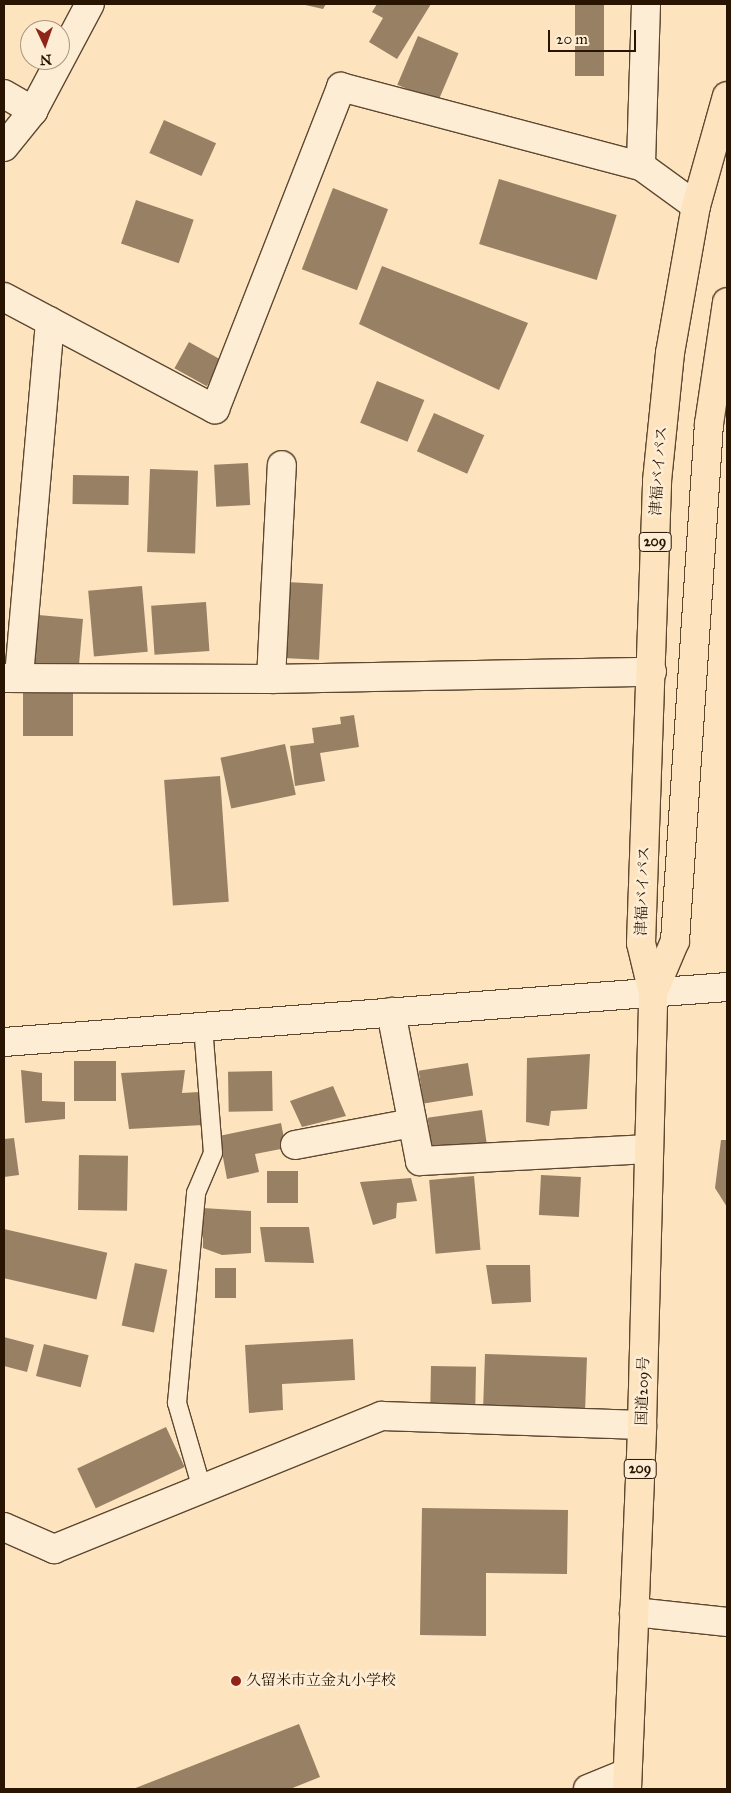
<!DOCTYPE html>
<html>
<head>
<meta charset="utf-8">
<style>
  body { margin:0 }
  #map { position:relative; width:731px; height:1793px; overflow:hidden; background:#fde3be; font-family:"IM FELL Great Primer","Noto Serif JP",serif }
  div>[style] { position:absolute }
  .building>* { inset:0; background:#978063; transform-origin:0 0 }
  .roads { filter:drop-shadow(1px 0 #5d4830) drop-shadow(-1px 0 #5d4830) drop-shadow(0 1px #5d4830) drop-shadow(0 -1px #5d4830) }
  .lane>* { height:18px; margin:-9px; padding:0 9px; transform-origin:9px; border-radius:9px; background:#feedd5 }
  .street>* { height:28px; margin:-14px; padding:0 14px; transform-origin:14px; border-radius:14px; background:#feedd5 }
  .secondary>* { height:28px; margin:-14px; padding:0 14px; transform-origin:14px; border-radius:14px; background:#feedd5 }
  .highway>* { height:28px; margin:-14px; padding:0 14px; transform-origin:14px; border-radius:14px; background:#fde3be }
  .dots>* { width:14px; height:14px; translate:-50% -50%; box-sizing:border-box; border:2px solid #feedd5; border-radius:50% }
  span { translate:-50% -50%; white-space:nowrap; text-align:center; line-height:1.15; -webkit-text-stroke:5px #feedd5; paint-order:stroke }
  .shield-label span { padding:1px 4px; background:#feedd5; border:1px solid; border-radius:4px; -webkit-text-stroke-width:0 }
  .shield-label { font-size:14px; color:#281400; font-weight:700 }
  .street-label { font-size:15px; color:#281400 }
  .poi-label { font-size:15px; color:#281400 }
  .left { translate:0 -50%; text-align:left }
  .frame { position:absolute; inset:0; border:5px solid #281400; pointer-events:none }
  .north { position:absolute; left:20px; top:20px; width:50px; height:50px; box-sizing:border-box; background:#feedd5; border:1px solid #a89680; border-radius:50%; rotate:177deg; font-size:14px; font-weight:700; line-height:20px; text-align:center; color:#281400 }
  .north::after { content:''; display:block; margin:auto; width:18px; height:22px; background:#8f2418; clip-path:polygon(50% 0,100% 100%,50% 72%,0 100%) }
  .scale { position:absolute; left:548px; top:30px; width:88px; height:22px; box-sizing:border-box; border:2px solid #281400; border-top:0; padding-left:6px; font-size:15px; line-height:18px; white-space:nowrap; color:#281400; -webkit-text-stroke:4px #feedd5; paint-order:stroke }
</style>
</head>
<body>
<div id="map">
  <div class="building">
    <div style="clip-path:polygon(301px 4px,326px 4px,323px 9px)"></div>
    <div style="clip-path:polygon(377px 4px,431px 4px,397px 59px,369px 42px,383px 18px,372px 12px)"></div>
    <div style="left:575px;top:4px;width:29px;height:72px"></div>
    <div style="left:418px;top:36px;width:44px;height:53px;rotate:23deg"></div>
    <div style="left:164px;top:120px;width:57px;height:36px;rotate:24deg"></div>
    <div style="left:499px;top:179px;width:123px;height:68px;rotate:17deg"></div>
    <div style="left:333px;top:188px;width:59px;height:87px;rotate:21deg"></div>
    <div style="left:136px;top:200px;width:61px;height:46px;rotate:19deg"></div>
    <div style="clip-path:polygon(382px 266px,528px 323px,499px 390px,359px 324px)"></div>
    <div style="left:189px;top:342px;width:37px;height:30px;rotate:29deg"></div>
    <div style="left:377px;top:381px;width:51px;height:45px;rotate:22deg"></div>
    <div style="left:434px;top:413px;width:55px;height:42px;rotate:24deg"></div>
    <div style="left:248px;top:463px;width:42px;height:34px;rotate:87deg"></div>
    <div style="left:150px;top:469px;width:48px;height:83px;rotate:2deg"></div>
    <div style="left:73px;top:475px;width:56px;height:29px;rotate:1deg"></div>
    <div style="left:287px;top:582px;width:36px;height:76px;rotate:3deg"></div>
    <div style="left:142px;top:586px;width:66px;height:54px;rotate:85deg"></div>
    <div style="left:206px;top:602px;width:49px;height:55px;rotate:86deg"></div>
    <div style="left:83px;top:619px;width:48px;height:56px;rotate:95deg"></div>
    <div style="left:23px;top:692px;width:50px;height:44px"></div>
    <div style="clip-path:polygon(354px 715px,359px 747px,320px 753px,325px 781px,295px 786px,290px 746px,314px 743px,312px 728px,341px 724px,340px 717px)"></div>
    <div style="left:285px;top:744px;width:52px;height:66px;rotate:78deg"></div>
    <div style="left:220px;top:776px;width:126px;height:56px;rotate:86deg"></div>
    <div style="clip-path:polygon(590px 1054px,587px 1109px,551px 1111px,549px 1126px,526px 1122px,527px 1058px)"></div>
    <div style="left:74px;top:1061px;width:42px;height:40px"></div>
    <div style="left:468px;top:1063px;width:33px;height:50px;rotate:81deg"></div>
    <div style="clip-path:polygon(21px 1070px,42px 1073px,42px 1101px,65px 1102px,65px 1119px,25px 1123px)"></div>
    <div style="clip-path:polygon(185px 1070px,182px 1093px,199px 1092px,203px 1125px,129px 1129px,121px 1073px)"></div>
    <div style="left:272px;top:1071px;width:40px;height:44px;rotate:89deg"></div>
    <div style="clip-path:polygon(333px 1086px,346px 1116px,302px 1127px,290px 1101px)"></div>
    <div style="left:482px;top:1110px;width:35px;height:55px;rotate:82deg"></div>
    <div style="clip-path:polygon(281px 1123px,286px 1148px,255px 1154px,259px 1172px,227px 1179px,219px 1136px)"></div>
    <div style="clip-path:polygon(14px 1138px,19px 1175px,4px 1177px,4px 1139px)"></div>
    <div style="clip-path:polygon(721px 1140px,727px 1140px,727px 1207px,715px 1188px)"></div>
    <div style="left:79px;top:1155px;width:49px;height:55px;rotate:1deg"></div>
    <div style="left:298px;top:1171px;width:32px;height:31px;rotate:90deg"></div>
    <div style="left:541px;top:1175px;width:40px;height:40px;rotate:3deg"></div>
    <div style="left:474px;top:1176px;width:74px;height:45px;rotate:85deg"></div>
    <div style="clip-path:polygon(411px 1178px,417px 1201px,397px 1203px,396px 1218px,373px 1225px,360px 1182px)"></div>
    <div style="clip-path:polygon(203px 1208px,251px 1211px,251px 1253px,222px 1255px,203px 1248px)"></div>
    <div style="clip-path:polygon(260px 1227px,309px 1227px,314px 1263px,265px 1262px)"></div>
    <div style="left:4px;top:1229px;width:106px;height:48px;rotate:13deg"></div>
    <div style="left:135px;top:1263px;width:33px;height:64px;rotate:12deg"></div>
    <div style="clip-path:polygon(486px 1265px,530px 1265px,531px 1302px,492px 1304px)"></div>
    <div style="left:215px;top:1268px;width:21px;height:30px"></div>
    <div style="clip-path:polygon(4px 1337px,34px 1345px,27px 1372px,4px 1366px)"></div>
    <div style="clip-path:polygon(353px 1339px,355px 1380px,282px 1384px,283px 1410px,249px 1413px,245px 1345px)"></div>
    <div style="left:44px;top:1344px;width:46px;height:33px;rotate:14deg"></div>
    <div style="left:485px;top:1354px;width:102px;height:57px;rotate:2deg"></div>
    <div style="left:431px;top:1366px;width:45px;height:41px;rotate:1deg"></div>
    <div style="left:166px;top:1427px;width:44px;height:98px;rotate:65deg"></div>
    <div style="clip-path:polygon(422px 1508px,568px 1510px,567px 1574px,486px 1573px,486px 1636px,420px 1635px)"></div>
    <div style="clip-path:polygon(299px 1724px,320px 1777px,290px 1789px,133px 1789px)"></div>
  </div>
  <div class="roads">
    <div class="lane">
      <div style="left:202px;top:1489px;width:90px;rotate:-106.2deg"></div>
      <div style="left:177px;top:1403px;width:211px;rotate:-84.8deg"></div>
      <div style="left:196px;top:1193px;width:43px;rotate:-67deg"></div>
      <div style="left:213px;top:1153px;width:126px;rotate:-94.5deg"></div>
    </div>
    <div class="street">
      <div style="left:4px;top:94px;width:34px;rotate:30deg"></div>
      <div style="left:4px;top:147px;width:46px;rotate:-51.1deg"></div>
      <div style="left:33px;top:111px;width:121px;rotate:-62deg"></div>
      <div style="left:4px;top:297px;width:239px;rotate:28deg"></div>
      <div style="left:215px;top:409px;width:346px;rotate:-68.6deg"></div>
      <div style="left:341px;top:87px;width:310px;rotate:14.8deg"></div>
      <div style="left:19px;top:676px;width:356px;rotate:-85deg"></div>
      <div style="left:4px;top:678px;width:267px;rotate:0.2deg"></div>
      <div style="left:271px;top:679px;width:381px;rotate:-1.1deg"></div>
      <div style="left:271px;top:679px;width:214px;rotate:-87.1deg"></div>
      <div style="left:391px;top:1012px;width:152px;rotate:79deg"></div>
      <div style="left:420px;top:1161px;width:229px;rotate:-3deg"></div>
      <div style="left:295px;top:1145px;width:119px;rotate:-10.6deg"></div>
      <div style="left:4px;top:1527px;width:55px;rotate:23.7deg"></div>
      <div style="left:54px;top:1549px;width:354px;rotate:-22.1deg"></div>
      <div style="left:382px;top:1416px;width:260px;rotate:2deg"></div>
      <div style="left:634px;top:1612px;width:94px;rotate:6.1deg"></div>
      <div style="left:588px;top:1789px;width:42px;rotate:-22.3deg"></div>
    </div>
    <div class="secondary">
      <div style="left:646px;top:4px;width:162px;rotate:91.8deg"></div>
      <div style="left:641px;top:166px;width:68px;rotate:36deg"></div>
      <div style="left:4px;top:1042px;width:725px;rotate:-4.35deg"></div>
    </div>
    <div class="highway">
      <div style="left:653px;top:993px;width:56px;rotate:-67.1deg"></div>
      <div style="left:675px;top:941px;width:518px;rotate:-86.24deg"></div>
      <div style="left:709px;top:424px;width:123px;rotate:-81.6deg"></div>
      <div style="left:627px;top:1789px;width:364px;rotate:-87.6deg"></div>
      <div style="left:642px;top:1425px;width:432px;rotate:-88.5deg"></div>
      <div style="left:653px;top:993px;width:51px;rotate:-103.5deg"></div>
      <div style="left:641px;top:943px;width:462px;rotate:-88deg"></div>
      <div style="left:657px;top:481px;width:129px;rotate:-84.2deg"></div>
      <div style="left:670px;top:353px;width:149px;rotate:-80deg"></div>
      <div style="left:696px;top:206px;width:114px;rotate:-74.3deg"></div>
    </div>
  </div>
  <div class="dots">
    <div style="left:236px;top:1681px;background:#8f2418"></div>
  </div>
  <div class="shield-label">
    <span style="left:655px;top:542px">209</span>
    <span style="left:640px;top:1469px">209</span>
  </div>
  <div class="street-label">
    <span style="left:659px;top:471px;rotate:-86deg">津福バイパス</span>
    <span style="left:643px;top:891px;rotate:-88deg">津福バイパス</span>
    <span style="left:643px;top:1391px;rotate:-88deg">国道209号</span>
  </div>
  <div class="poi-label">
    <span class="left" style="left:246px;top:1681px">久留米市立金丸小学校</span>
  </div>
  <div class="frame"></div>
  <div class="north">N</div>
  <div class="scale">20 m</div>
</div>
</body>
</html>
